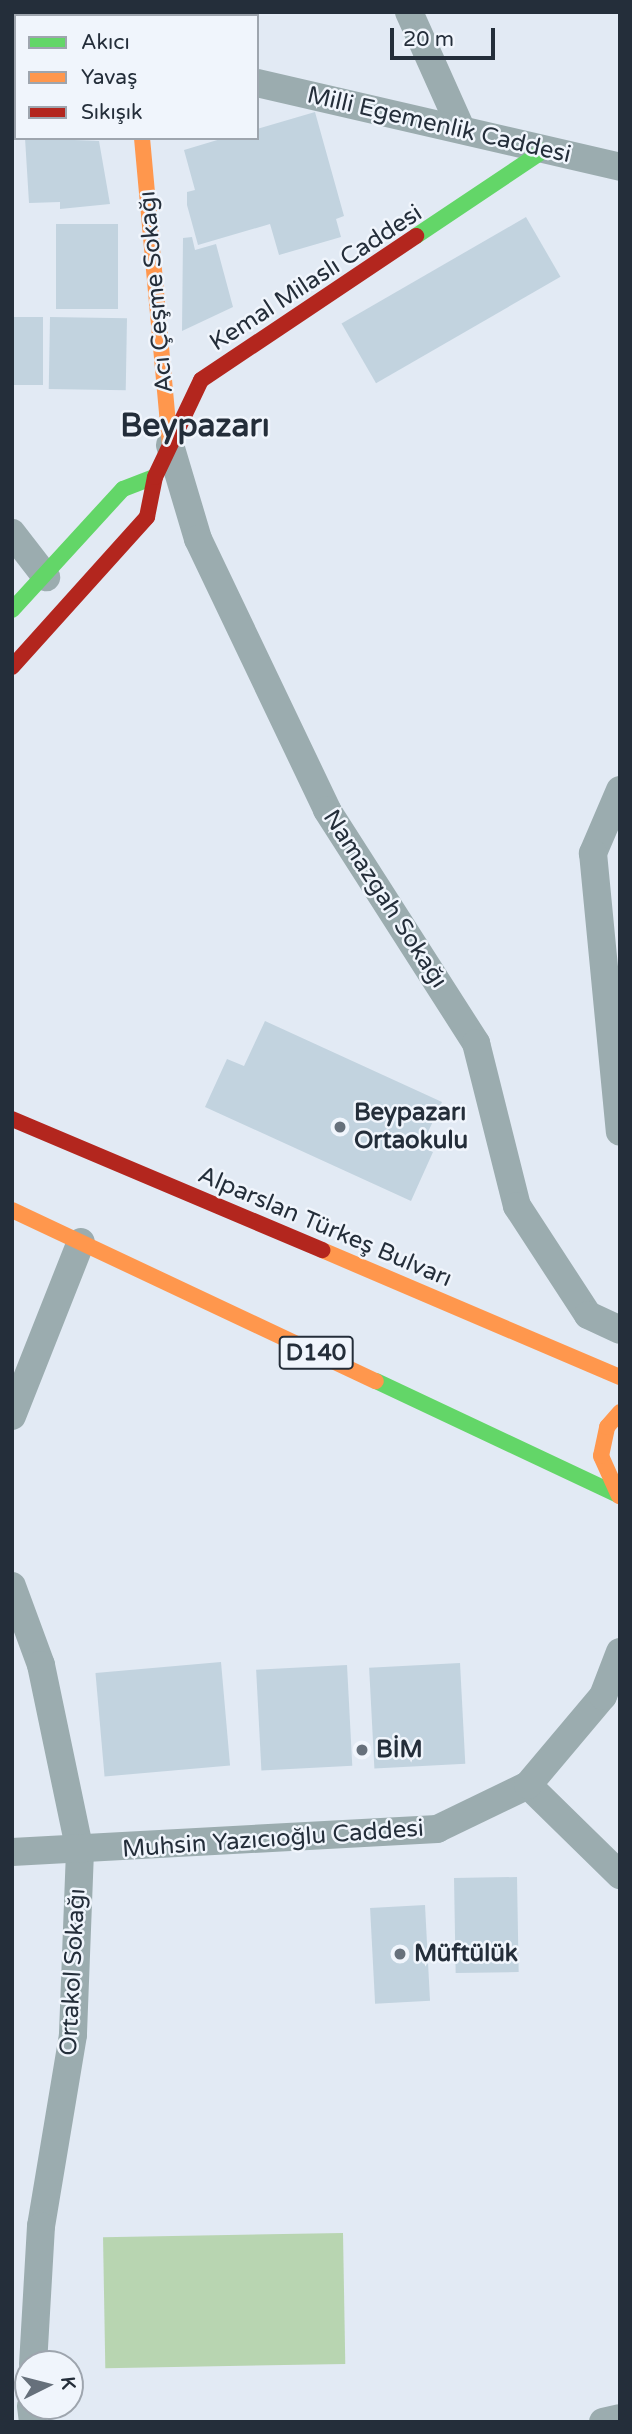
<!DOCTYPE html>
<html>
<head>
<meta charset="utf-8">
<style>
  body { margin:0 }
  #map { position:relative; width:632px; height:2434px; overflow:hidden; background:#e2eaf4; font-family:"Varela Round",sans-serif }
  div>[style] { position:absolute }
  .green>* { inset:0; background:#b8d5b1; transform-origin:0 0 }
  .building>* { inset:0; background:#c2d3df; transform-origin:0 0 }
  .street>* { height:28px; margin:-14px; padding:0 14px; transform-origin:14px; border-radius:14px; background:#9bacaf }
  .fast>* { height:16px; margin:-8px; padding:0 8px; transform-origin:8px; border-radius:8px; background:#63d668 }
  .slow>* { height:16px; margin:-8px; padding:0 8px; transform-origin:8px; border-radius:8px; background:#ff974d }
  .jam>* { height:16px; margin:-8px; padding:0 8px; transform-origin:8px; border-radius:8px; background:#b3261e }
  .dots>* { width:19px; height:19px; translate:-50% -50%; box-sizing:border-box; border:4px solid #f0f5fc; border-radius:50% }
  span { translate:-50% -50%; white-space:nowrap; text-align:center; line-height:1.15; -webkit-text-stroke:5px #f0f5fc; paint-order:stroke }
  .shield-label span { padding:2px 5px; background:#f0f5fc; border:2px solid; border-radius:5px; -webkit-text-stroke-width:0 }
  .shield-label { font-size:23px; color:#242e3a; font-weight:700 }
  .street-label { font-size:24px; color:#242e3a }
  .poi-label { font-size:24px; color:#242e3a; font-weight:700 }
  .left { translate:0 -50%; text-align:left }
  .district-label { font-size:32px; color:#242e3a; font-weight:700 }
  .frame { position:absolute; inset:0; border:14px solid #242e3a; pointer-events:none }
  .legend { position:absolute; left:14px; top:14px; width:245px; height:126px; box-sizing:border-box; background:#f0f5fc; border:2px solid #9ea5ae; margin:0; padding:9px 12px; list-style:none; font-size:21px; color:#242e3a }
  .legend li { display:flex; align-items:center; gap:14px; height:35px }
  .legend b { width:35px; border:2px solid #9ea5ae }
  .north { position:absolute; left:14px; top:2350px; width:70px; height:70px; box-sizing:border-box; background:#f0f5fc; border:2px solid #9ea5ae; border-radius:50%; rotate:84deg; font-size:19px; font-weight:700; line-height:28px; text-align:center; color:#242e3a }
  .north::after { content:''; display:block; margin:auto; width:24px; height:32px; background:#66707b; clip-path:polygon(50% 0,100% 100%,50% 72%,0 100%) }
  .scale { position:absolute; left:390px; top:28px; width:105px; height:32px; box-sizing:border-box; border:4px solid #242e3a; border-top:0; padding-left:9px; font-size:21px; line-height:24px; white-space:nowrap; color:#242e3a; -webkit-text-stroke:5px #f0f5fc; paint-order:stroke }
</style>
</head>
<body>
<div id="map">
  <div class="green">
    <div style="left:343px;top:2233px;width:131px;height:240px;rotate:89deg"></div>
  </div>
  <div class="building">
    <div style="clip-path:polygon(12px 12px,18px 16px,12px 96px)"></div>
    <div style="clip-path:polygon(315px 112px,344px 216px,336px 219px,341px 237px,279px 255px,270px 224px,198px 245px,187px 205px,187px 192px,195px 190px,184px 150px,224px 138px,257px 138px,257px 129px)"></div>
    <div style="clip-path:polygon(25px 138px,99px 141px,110px 204px,60px 209px,60px 202px,29px 203px)"></div>
    <div style="left:526px;top:217px;width:69px;height:213px;rotate:60deg"></div>
    <div style="left:56px;top:224px;width:62px;height:85px"></div>
    <div style="clip-path:polygon(192px 237px,195px 250px,216px 244px,233px 307px,182px 331px,183px 238px)"></div>
    <div style="left:12px;top:317px;width:31px;height:68px"></div>
    <div style="left:50px;top:317px;width:77px;height:72px;rotate:1deg"></div>
    <div style="clip-path:polygon(265px 1021px,442px 1102px,421px 1147px,433px 1152px,411px 1201px,205px 1107px,227px 1059px,244px 1066px)"></div>
    <div style="left:221px;top:1662px;width:104px;height:126px;rotate:85deg"></div>
    <div style="left:460px;top:1663px;width:101px;height:91px;rotate:87deg"></div>
    <div style="left:347px;top:1665px;width:101px;height:91px;rotate:87deg"></div>
    <div style="left:517px;top:1877px;width:95px;height:63px;rotate:89deg"></div>
    <div style="left:425px;top:1905px;width:96px;height:55px;rotate:87deg"></div>
  </div>
  <div class="street">
    <div style="left:409px;top:12px;width:125px;rotate:65.9deg"></div>
    <div style="left:141px;top:16px;width:4px;rotate:-76deg"></div>
    <div style="left:257px;top:83px;width:373px;rotate:13deg"></div>
    <div style="left:170px;top:445px;width:98px;rotate:73.4deg"></div>
    <div style="left:198px;top:539px;width:300px;rotate:64.5deg"></div>
    <div style="left:327px;top:810px;width:277px;rotate:57.4deg"></div>
    <div style="left:476px;top:1043px;width:168px;rotate:75.9deg"></div>
    <div style="left:517px;top:1206px;width:130px;rotate:56.9deg"></div>
    <div style="left:588px;top:1315px;width:35px;rotate:25deg"></div>
    <div style="left:12px;top:533px;width:56px;rotate:52.3deg"></div>
    <div style="left:620px;top:790px;width:69px;rotate:113.2deg"></div>
    <div style="left:593px;top:853px;width:280px;rotate:84.5deg"></div>
    <div style="left:12px;top:1416px;width:187px;rotate:-68.4deg"></div>
    <div style="left:12px;top:1586px;width:84px;rotate:69.8deg"></div>
    <div style="left:41px;top:1665px;width:190px;rotate:78.2deg"></div>
    <div style="left:80px;top:1851px;width:184px;rotate:92.2deg"></div>
    <div style="left:73px;top:2035px;width:194px;rotate:99.5deg"></div>
    <div style="left:41px;top:2226px;width:138px;rotate:93.3deg"></div>
    <div style="left:528px;top:1785px;width:129px;rotate:44.4deg"></div>
    <div style="left:12px;top:1852px;width:426px;rotate:-3.1deg"></div>
    <div style="left:437px;top:1829px;width:101px;rotate:-25.8deg"></div>
    <div style="left:528px;top:1785px;width:116px;rotate:-49.9deg"></div>
    <div style="left:603px;top:1696px;width:47px;rotate:-68.9deg"></div>
    <div style="left:31px;top:2406px;width:16px;rotate:83deg"></div>
    <div style="left:603px;top:2422px;width:17px;rotate:-13deg"></div>
  </div>
  <div class="fast">
    <div style="left:93px;top:12px;width:6px;rotate:45deg"></div>
    <div style="left:416px;top:236px;width:153px;rotate:-33.8deg"></div>
    <div style="left:12px;top:610px;width:164px;rotate:-47.5deg"></div>
    <div style="left:123px;top:489px;width:34px;rotate:-21deg"></div>
    <div style="left:376px;top:1381px;width:270px;rotate:25.2deg"></div>
  </div>
  <div class="slow">
    <div style="left:142px;top:138px;width:308px;rotate:84.8deg"></div>
    <div style="left:12px;top:1210px;width:402px;rotate:25.2deg"></div>
    <div style="left:322px;top:1250px;width:324px;rotate:23.1deg"></div>
    <div style="left:619px;top:1496px;width:44px;rotate:-114.2deg"></div>
    <div style="left:601px;top:1456px;width:30px;rotate:-78deg"></div>
    <div style="left:607px;top:1427px;width:20px;rotate:-49deg"></div>
  </div>
  <div class="jam">
    <div style="left:12px;top:667px;width:202px;rotate:-48deg"></div>
    <div style="left:147px;top:517px;width:41px;rotate:-78.7deg"></div>
    <div style="left:155px;top:477px;width:107px;rotate:-64.6deg"></div>
    <div style="left:201px;top:380px;width:259px;rotate:-33.8deg"></div>
    <div style="left:12px;top:1119px;width:337px;rotate:22.9deg"></div>
  </div>
  <div class="dots">
    <div style="left:340px;top:1127px;background:#66707b"></div>
    <div style="left:362px;top:1750px;background:#66707b"></div>
    <div style="left:400px;top:1954px;background:#66707b"></div>
  </div>
  <div class="shield-label">
    <span style="left:316px;top:1353px">D140</span>
  </div>
  <div class="street-label">
    <span style="left:439px;top:125px;rotate:13deg">Milli Egemenlik Caddesi</span>
    <span style="left:316px;top:278px;rotate:-33deg">Kemal Milaslı Caddesi</span>
    <span style="left:156px;top:292px;rotate:-95deg">Acı Çeşme Sokağı</span>
    <span style="left:385px;top:899px;rotate:57deg">Namazgah Sokağı</span>
    <span style="left:325px;top:1227px;rotate:23deg">Alparslan Türkeş Bulvarı</span>
    <span style="left:273px;top:1839px;rotate:-4deg">Muhsin Yazıcıoğlu Caddesi</span>
    <span style="left:73px;top:1972px;rotate:-87deg">Ortakol Sokağı</span>
  </div>
  <div class="poi-label">
    <span class="left" style="left:354px;top:1127px">Beypazarı<br>Ortaokulu</span>
    <span class="left" style="left:376px;top:1750px">BİM</span>
    <span class="left" style="left:414px;top:1954px">Müftülük</span>
  </div>
  <div class="district-label">
    <span style="left:195px;top:426px">Beypazarı</span>
  </div>
  <div class="frame"></div>
  <ul class="legend">
  <li><b style="height:9px;background:#63d668"></b>Akıcı</li>
  <li><b style="height:9px;background:#ff974d"></b>Yavaş</li>
  <li><b style="height:9px;background:#b3261e"></b>Sıkışık</li>
  </ul>
  <div class="north">K</div>
  <div class="scale">20 m</div>
</div>
</body>
</html>
